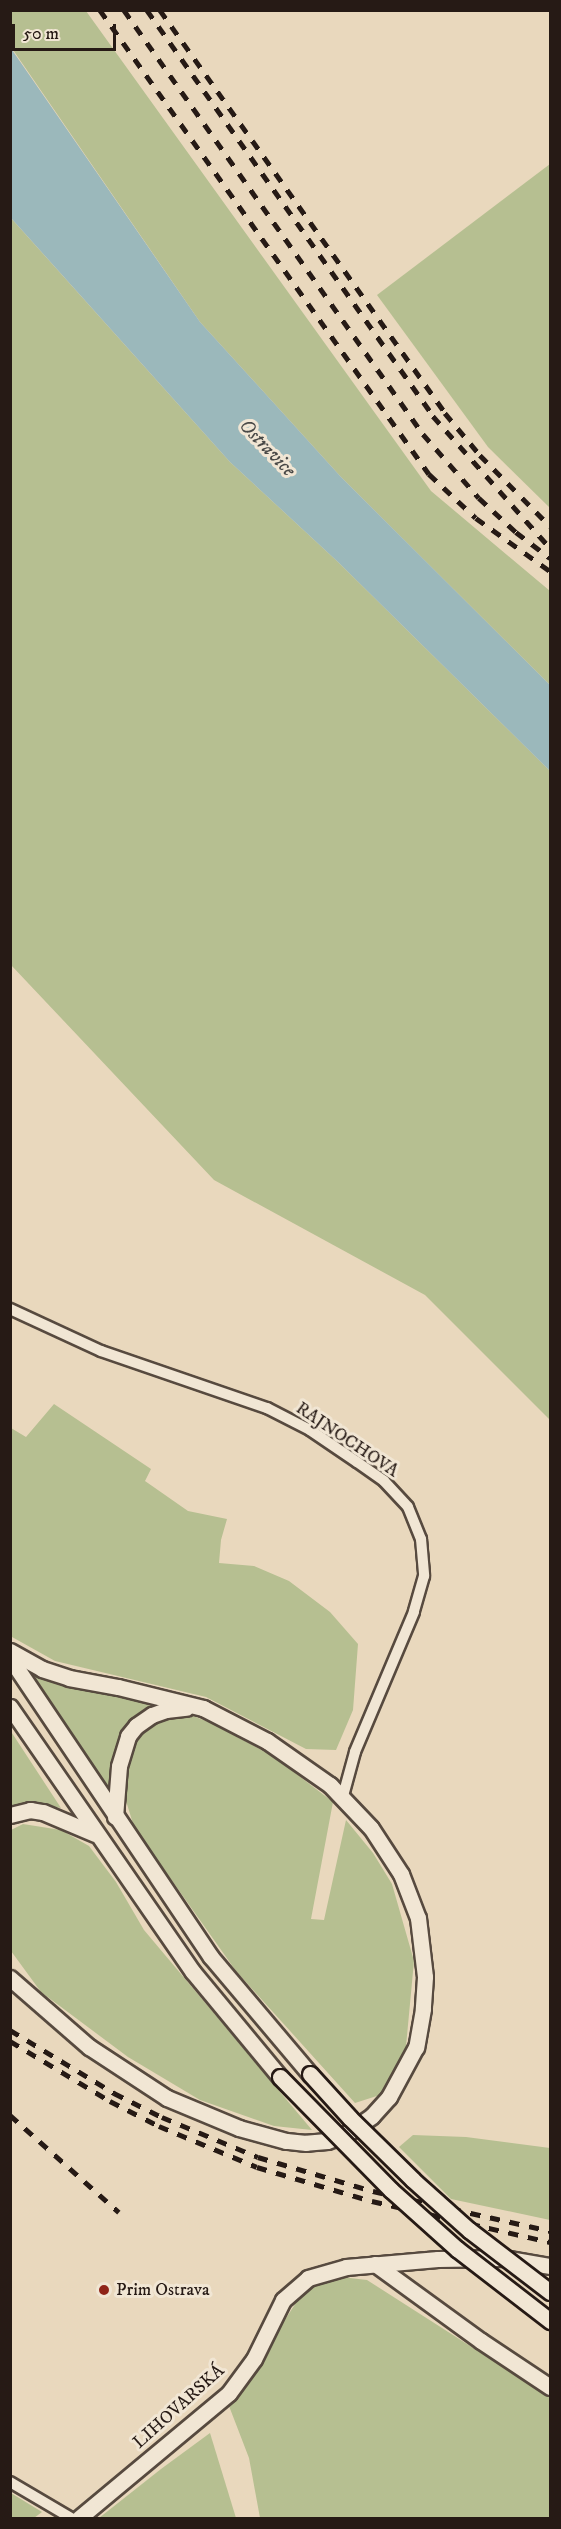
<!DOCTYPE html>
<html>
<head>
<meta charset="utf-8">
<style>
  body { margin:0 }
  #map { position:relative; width:561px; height:2529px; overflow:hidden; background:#e9d8bd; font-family:"IM FELL DW Pica",serif }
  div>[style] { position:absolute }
  .green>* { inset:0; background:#b6bf91 }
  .water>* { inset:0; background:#9bb8bb }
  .roads { filter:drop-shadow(2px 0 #574a3f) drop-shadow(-2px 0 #574a3f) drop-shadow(0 2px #574a3f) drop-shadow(0 -2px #574a3f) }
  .street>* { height:10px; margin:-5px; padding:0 5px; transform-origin:5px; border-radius:5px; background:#f1e6d4 }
  .secondary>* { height:15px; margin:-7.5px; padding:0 7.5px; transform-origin:7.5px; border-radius:7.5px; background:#f1e6d4 }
  .rail>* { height:4.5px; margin-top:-2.25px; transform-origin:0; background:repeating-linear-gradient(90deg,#261a15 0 10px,transparent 0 20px) }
  .bridges { filter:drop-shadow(2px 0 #261a15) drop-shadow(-2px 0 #261a15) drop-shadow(0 2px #261a15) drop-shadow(0 -2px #261a15) }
  .secondary-bridge>* { height:15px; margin:-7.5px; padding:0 7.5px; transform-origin:7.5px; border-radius:7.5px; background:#f1e6d4 }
  .dots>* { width:16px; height:16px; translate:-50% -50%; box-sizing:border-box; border:3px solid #f1e6d4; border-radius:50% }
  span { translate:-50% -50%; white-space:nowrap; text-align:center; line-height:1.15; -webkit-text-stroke:6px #f1e6d4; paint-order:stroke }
  .street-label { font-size:18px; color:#261a15 }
  .poi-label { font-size:18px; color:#261a15 }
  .left { translate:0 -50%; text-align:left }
  .water-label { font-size:20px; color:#494947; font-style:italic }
  .frame { position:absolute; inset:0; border:12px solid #261a15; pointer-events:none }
  .scale { position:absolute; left:12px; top:24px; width:104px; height:27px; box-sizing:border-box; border:3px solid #261a15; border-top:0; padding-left:8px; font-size:18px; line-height:21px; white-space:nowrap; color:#261a15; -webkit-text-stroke:4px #f1e6d4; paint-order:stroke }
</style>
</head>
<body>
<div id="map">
  <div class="green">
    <div style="clip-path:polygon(10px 11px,86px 11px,431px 491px,550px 591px,550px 685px,341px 477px,200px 322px,11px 47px)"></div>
    <div style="clip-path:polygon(550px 164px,550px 508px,488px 447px,377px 295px)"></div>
    <div style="clip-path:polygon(10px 217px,230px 462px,338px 562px,550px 771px,550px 1420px,425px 1295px,214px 1180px,11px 965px)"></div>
    <div style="clip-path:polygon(54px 1404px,151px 1469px,145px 1481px,188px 1511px,227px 1519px,221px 1540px,219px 1563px,254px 1566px,289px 1581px,330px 1612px,358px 1644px,353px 1710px,336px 1750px,306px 1749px,206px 1697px,55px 1661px,12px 1637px,11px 1428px,26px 1437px)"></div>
    <div style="clip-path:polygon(32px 1673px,90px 1691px,161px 1703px,134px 1717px,119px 1740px,108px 1786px)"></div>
    <div style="clip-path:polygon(188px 1714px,211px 1723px,273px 1756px,333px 1802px,311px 1919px,324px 1920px,346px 1820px,373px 1853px,392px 1884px,414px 1961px,405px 2057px,383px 2094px,355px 2103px,236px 1971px,134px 1827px,123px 1791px,131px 1746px,138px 1736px,152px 1724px,174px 1715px)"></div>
    <div style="clip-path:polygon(10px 1730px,61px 1808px,29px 1802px,11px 1808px)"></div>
    <div style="clip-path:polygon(23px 1824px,61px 1830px,89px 1846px,116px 1882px,144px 1930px,312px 2130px,274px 2126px,200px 2100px,128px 2057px,41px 1992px,11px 1951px,11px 1830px)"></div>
    <div style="clip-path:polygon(413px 2135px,466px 2137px,550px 2148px,550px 2220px,451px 2199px,399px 2147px)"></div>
    <div style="clip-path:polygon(333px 2276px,367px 2280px,550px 2397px,550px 2518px,260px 2518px,249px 2458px,229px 2406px,303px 2292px)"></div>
    <div style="clip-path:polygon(210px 2433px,236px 2518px,99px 2518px,161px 2469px)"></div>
    <div style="clip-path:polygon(10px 2493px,11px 2493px,42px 2512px,34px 2518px,11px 2518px)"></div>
  </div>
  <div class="water">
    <div style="clip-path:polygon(10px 47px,200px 322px,341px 477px,550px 685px,550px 771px,338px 562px,230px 462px,11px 218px)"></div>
  </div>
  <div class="roads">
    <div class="street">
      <div style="left:10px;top:1309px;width:100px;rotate:24.8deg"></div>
      <div style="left:101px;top:1351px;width:176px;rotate:19deg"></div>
      <div style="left:267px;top:1408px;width:48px;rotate:27.1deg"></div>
      <div style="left:310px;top:1430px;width:57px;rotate:34.2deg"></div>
      <div style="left:357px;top:1462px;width:33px;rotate:35deg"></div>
      <div style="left:384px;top:1481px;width:35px;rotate:47deg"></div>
      <div style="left:408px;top:1507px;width:35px;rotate:68deg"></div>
      <div style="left:421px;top:1539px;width:37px;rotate:85deg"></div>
      <div style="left:424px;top:1576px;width:37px;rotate:106deg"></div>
      <div style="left:414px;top:1612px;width:152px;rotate:112.9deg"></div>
      <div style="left:355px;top:1752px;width:46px;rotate:105.3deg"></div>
      <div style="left:10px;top:2482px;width:71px;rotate:30.5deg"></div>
    </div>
    <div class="secondary">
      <div style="left:10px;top:1651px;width:37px;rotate:29deg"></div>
      <div style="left:42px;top:1669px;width:28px;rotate:18deg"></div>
      <div style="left:69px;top:1678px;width:50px;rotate:10.4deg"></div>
      <div style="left:118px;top:1687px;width:88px;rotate:13.9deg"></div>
      <div style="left:203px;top:1708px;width:72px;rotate:27.3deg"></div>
      <div style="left:267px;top:1741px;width:77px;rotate:34.9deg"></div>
      <div style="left:330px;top:1785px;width:59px;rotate:46.4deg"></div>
      <div style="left:371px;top:1828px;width:55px;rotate:56.9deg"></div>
      <div style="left:401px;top:1874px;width:47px;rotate:68.9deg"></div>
      <div style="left:418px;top:1918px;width:59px;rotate:83.2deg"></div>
      <div style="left:425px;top:1977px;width:32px;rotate:94deg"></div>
      <div style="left:423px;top:2009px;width:39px;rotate:100deg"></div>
      <div style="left:416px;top:2047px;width:57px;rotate:118.4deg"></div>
      <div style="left:389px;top:2097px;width:25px;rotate:132deg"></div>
      <div style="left:372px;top:2116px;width:29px;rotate:145deg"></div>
      <div style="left:348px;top:2133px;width:22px;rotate:159deg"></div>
      <div style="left:327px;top:2141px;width:21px;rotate:175deg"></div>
      <div style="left:306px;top:2143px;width:20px;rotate:-174deg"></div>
      <div style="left:286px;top:2141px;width:49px;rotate:-164.5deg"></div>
      <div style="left:239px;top:2128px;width:78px;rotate:-157.4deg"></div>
      <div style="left:167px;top:2098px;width:93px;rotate:-146.8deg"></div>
      <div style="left:89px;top:2047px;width:105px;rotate:-138.9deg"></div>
      <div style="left:10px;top:1658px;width:360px;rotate:56.1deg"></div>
      <div style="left:211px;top:1957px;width:153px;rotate:49.8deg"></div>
      <div style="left:10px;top:1707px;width:322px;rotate:55.4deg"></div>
      <div style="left:193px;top:1972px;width:136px;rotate:50.4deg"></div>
      <div style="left:10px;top:1815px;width:21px;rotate:-14deg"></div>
      <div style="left:30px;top:1810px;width:13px;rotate:9deg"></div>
      <div style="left:43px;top:1812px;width:56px;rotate:22.9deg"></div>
      <div style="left:115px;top:1817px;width:51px;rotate:-85.5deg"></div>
      <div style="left:119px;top:1766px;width:31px;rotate:-73deg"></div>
      <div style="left:128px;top:1736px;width:13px;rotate:-51deg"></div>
      <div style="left:136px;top:1726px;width:19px;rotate:-35deg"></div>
      <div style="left:152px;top:1715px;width:15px;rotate:-20deg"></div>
      <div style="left:166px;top:1710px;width:20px;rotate:-6deg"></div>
      <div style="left:375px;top:2264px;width:131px;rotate:36deg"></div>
      <div style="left:481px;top:2341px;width:83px;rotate:33.7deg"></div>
      <div style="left:79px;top:2518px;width:195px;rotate:-39.8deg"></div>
      <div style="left:229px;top:2393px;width:42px;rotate:-53.7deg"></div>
      <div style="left:254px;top:2359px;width:66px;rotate:-63.8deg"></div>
      <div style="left:283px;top:2300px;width:33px;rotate:-41deg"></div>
      <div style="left:308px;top:2278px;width:40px;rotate:-16deg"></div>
      <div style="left:346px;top:2267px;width:92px;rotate:-5deg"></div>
      <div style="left:438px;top:2259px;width:65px;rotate:-0.9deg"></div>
      <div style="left:503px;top:2258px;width:48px;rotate:9.7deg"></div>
    </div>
  </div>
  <div class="rail">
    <div style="left:100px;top:10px;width:569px;rotate:54.66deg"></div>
    <div style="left:429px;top:474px;width:64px;rotate:43.1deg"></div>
    <div style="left:476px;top:518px;width:91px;rotate:35.6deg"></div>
    <div style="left:124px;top:10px;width:519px;rotate:54.81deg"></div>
    <div style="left:423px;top:434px;width:85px;rotate:48.8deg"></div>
    <div style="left:479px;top:498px;width:50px;rotate:42.6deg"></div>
    <div style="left:516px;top:532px;width:43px;rotate:37.4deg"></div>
    <div style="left:147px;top:10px;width:497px;rotate:54.8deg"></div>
    <div style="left:433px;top:416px;width:176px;rotate:48.4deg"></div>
    <div style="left:160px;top:10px;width:494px;rotate:54.7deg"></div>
    <div style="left:445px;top:413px;width:55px;rotate:50.2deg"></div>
    <div style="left:480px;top:455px;width:100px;rotate:45.4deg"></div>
    <div style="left:10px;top:2030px;width:122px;rotate:31.2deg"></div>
    <div style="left:114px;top:2093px;width:54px;rotate:26.6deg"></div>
    <div style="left:162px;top:2117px;width:104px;rotate:22.6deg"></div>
    <div style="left:258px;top:2157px;width:120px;rotate:16.5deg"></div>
    <div style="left:373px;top:2191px;width:181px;rotate:12.7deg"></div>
    <div style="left:10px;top:2041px;width:117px;rotate:31deg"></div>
    <div style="left:110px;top:2101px;width:55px;rotate:27deg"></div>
    <div style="left:159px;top:2126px;width:106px;rotate:22.7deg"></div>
    <div style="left:257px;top:2167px;width:120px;rotate:16.5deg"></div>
    <div style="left:372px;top:2201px;width:183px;rotate:13deg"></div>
    <div style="left:10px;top:2115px;width:146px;rotate:41.7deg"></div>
  </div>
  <div class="bridges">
    <div class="secondary-bridge">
      <div style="left:310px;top:2074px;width:59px;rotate:47.7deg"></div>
      <div style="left:350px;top:2118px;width:88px;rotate:44.5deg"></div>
      <div style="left:413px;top:2180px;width:75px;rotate:41.8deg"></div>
      <div style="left:469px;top:2230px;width:102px;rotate:37.4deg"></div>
      <div style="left:280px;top:2077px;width:158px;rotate:45.5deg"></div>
      <div style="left:391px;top:2190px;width:89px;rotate:41.8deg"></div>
      <div style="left:457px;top:2249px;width:118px;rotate:37.7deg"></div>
    </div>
  </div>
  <div class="dots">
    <div style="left:104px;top:2290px;background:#8f2418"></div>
  </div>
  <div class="street-label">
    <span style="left:347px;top:1440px;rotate:34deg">RAJNOCHOVA</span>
    <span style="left:179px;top:2407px;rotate:-42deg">LIHOVARSKÁ</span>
  </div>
  <div class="poi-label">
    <span class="left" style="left:116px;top:2290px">Prim Ostrava</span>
  </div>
  <div class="water-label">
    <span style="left:267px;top:448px;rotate:46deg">Ostravice</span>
  </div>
  <div class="frame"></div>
  <div class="scale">50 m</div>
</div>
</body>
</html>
